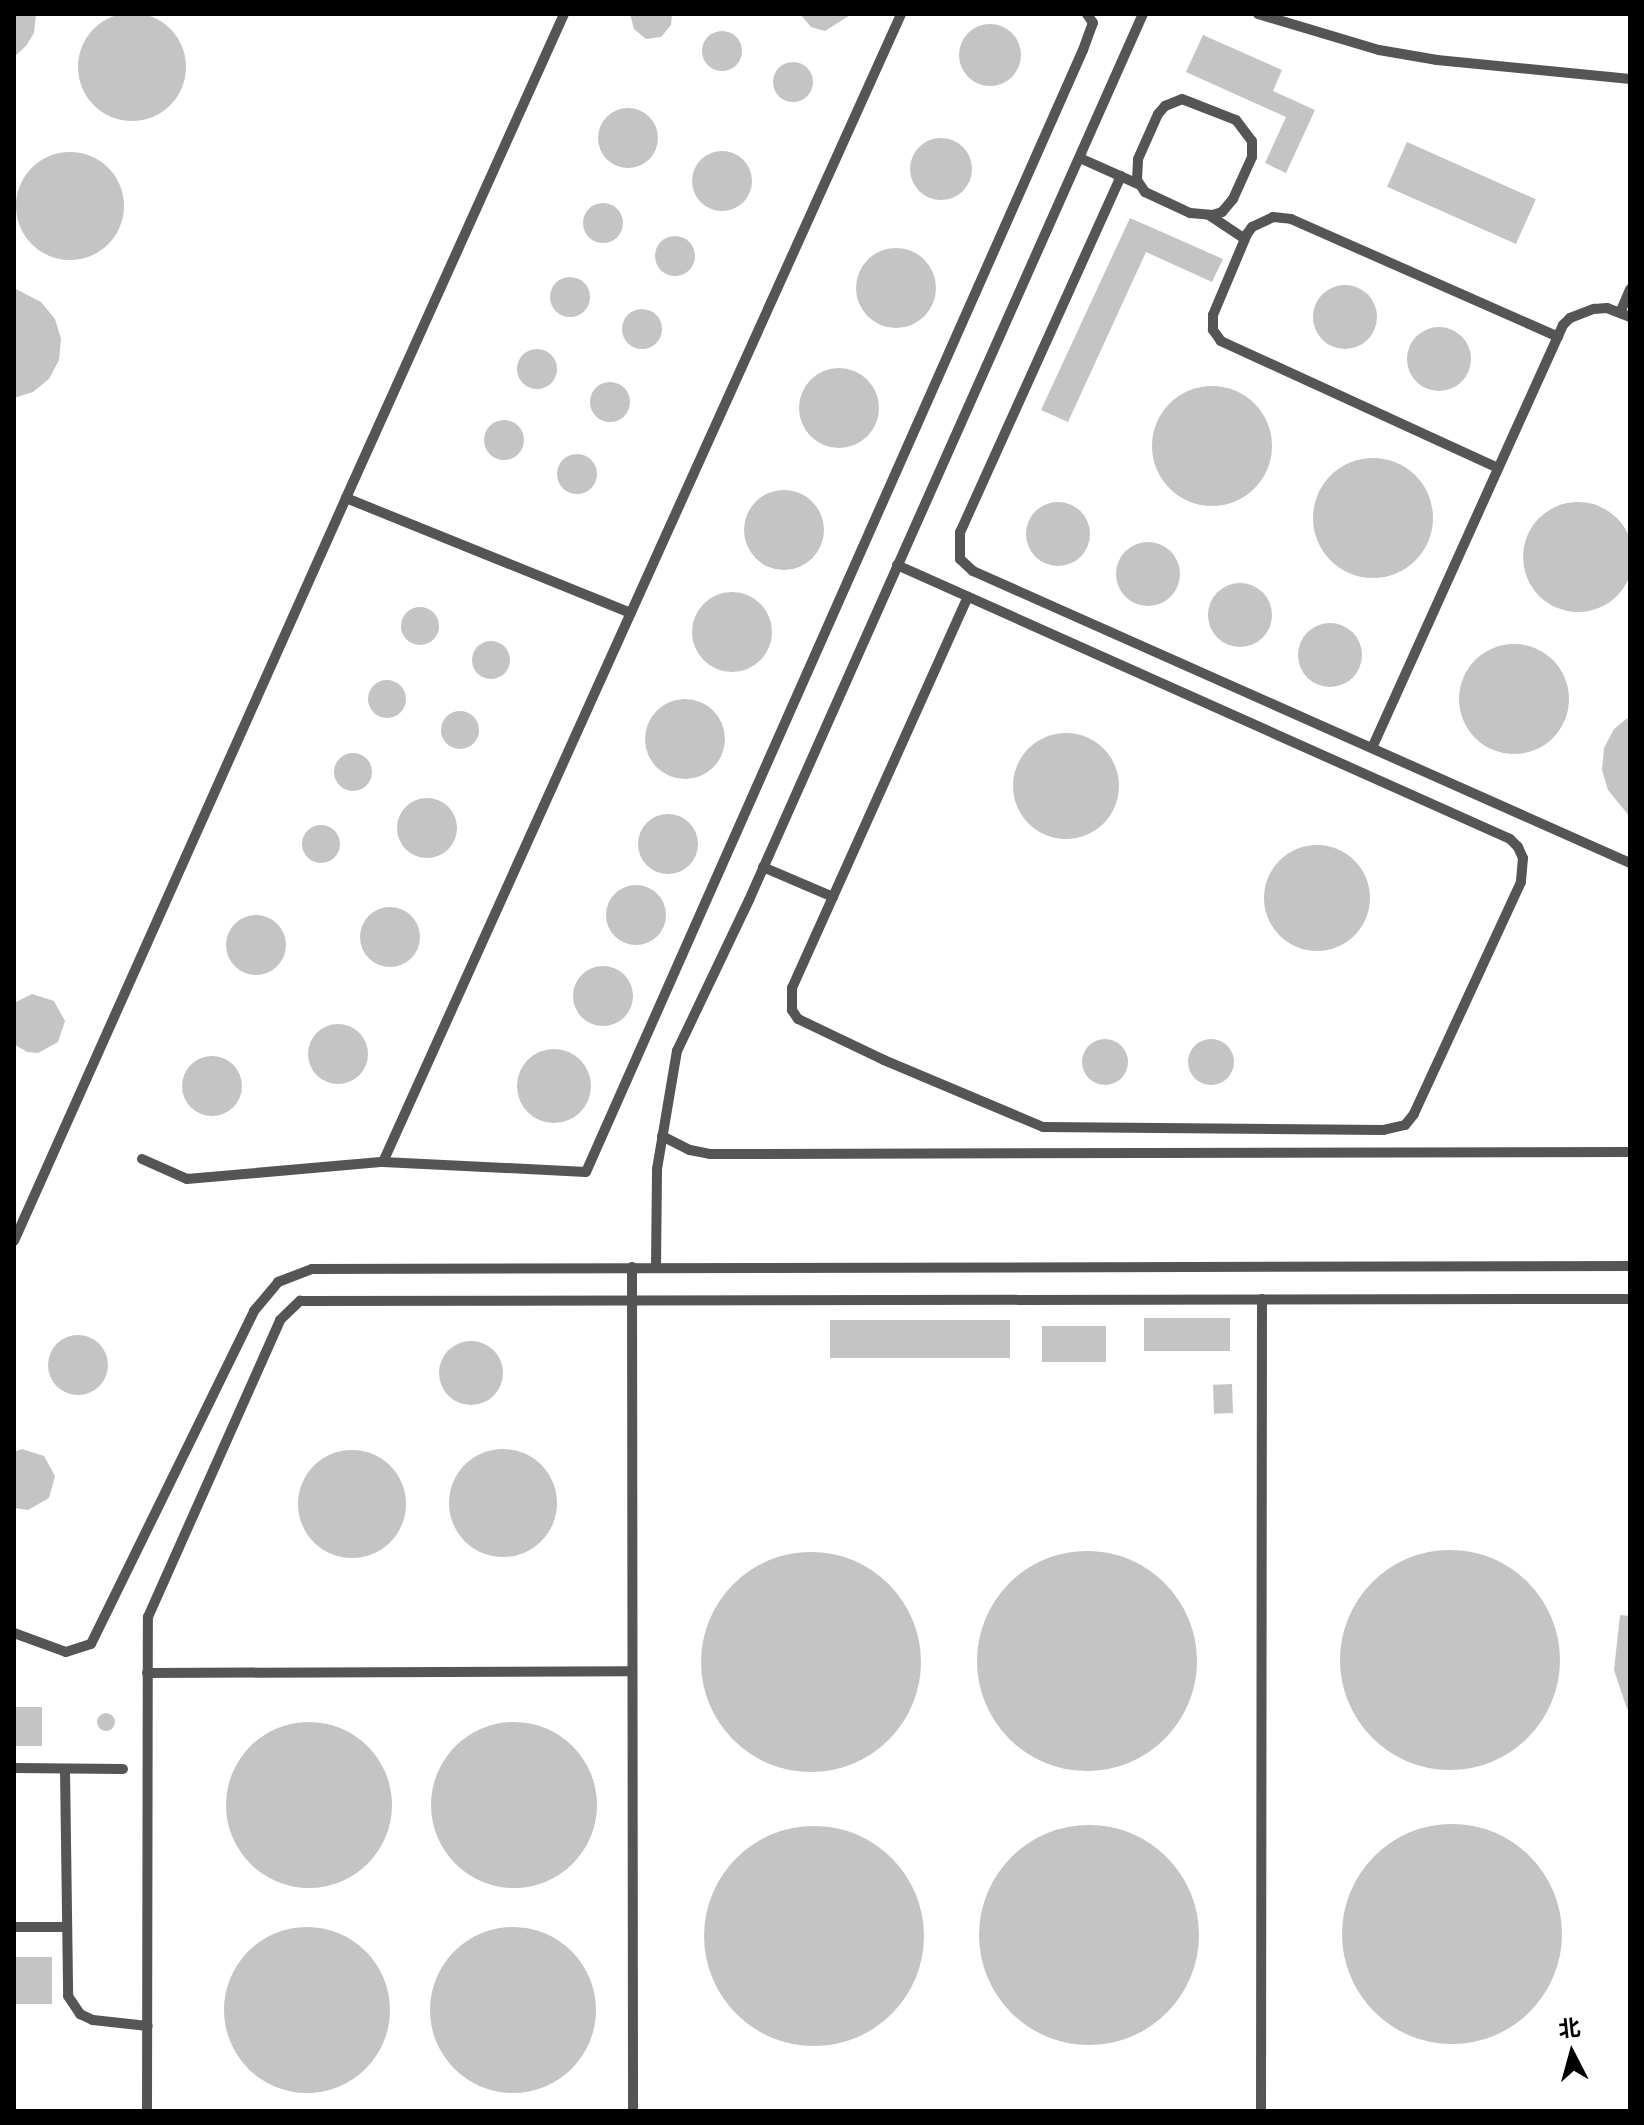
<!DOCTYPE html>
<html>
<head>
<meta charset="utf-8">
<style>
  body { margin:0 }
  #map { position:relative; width:1644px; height:2125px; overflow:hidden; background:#fff; font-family:"DM Sans","Noto Sans SC",sans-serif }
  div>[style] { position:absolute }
  .building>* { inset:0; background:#c4c4c4; transform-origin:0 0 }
  .round { border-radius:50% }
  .lane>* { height:10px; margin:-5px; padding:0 5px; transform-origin:5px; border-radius:5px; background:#555 }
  span { translate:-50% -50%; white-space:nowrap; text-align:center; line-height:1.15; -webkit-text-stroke:7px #fff; paint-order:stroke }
  .frame { position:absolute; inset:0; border:16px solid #000; pointer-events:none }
  .north { position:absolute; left:1532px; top:2013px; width:80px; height:80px; -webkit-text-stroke:6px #fff; paint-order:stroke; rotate:354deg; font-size:22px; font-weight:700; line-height:32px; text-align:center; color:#000 }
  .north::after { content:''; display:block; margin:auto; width:28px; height:36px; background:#000; clip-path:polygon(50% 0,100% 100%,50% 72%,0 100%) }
</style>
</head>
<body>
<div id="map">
  <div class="building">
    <div class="round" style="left:78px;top:13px;width:108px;height:108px"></div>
    <div style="clip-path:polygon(14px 14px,36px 14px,34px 33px,26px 46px,14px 57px)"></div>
    <div style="clip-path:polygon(630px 14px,672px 14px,671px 25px,661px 37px,646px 39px,634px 29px)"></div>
    <div style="clip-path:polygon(800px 14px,852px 14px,825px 31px,811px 27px)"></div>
    <div class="round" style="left:959px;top:24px;width:62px;height:62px"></div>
    <div class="round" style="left:702px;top:31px;width:40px;height:40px"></div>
    <div style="clip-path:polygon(1203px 35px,1282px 70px,1273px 91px,1315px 110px,1286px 173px,1265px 163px,1286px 117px,1186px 72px)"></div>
    <div class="round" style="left:773px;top:62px;width:40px;height:40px"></div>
    <div class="round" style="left:598px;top:108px;width:60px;height:60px"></div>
    <div class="round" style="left:910px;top:138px;width:62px;height:62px"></div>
    <div style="left:1407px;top:142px;width:141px;height:49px;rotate:24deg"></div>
    <div class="round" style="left:692px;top:151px;width:60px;height:60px"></div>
    <div class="round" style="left:16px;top:152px;width:108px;height:108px"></div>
    <div class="round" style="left:583px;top:203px;width:40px;height:40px"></div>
    <div style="clip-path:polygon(1130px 218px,1223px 259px,1212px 282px,1146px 252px,1068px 422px,1041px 410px)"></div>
    <div class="round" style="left:655px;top:236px;width:40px;height:40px"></div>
    <div class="round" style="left:856px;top:248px;width:80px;height:80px"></div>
    <div class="round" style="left:550px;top:277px;width:40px;height:40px"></div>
    <div class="round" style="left:1313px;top:285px;width:64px;height:64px"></div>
    <div style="clip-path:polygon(14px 288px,41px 302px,55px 319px,61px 339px,59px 360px,49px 379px,33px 392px,14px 398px)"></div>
    <div class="round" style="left:622px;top:309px;width:40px;height:40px"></div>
    <div class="round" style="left:1407px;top:327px;width:64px;height:64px"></div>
    <div class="round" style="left:517px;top:349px;width:40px;height:40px"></div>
    <div class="round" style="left:799px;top:368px;width:80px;height:80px"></div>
    <div class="round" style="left:590px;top:382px;width:40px;height:40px"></div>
    <div class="round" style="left:1152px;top:386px;width:120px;height:120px"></div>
    <div class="round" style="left:484px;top:420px;width:40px;height:40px"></div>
    <div class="round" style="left:557px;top:454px;width:40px;height:40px"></div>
    <div class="round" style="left:1313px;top:458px;width:120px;height:120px"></div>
    <div class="round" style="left:744px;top:490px;width:80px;height:80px"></div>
    <div class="round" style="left:1026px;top:502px;width:64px;height:64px"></div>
    <div class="round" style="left:1523px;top:502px;width:110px;height:110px"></div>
    <div class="round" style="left:1116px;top:542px;width:64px;height:64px"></div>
    <div class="round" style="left:1208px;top:583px;width:64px;height:64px"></div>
    <div class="round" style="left:692px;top:592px;width:80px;height:80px"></div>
    <div class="round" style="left:401px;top:607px;width:38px;height:38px"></div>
    <div class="round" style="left:1298px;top:623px;width:64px;height:64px"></div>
    <div class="round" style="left:472px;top:641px;width:38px;height:38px"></div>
    <div class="round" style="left:1459px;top:644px;width:110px;height:110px"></div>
    <div class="round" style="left:368px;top:680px;width:38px;height:38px"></div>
    <div class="round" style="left:645px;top:699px;width:80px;height:80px"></div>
    <div class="round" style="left:441px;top:711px;width:38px;height:38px"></div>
    <div style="clip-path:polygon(1630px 716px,1630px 817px,1608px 790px,1602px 770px,1604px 748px,1614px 729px)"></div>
    <div class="round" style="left:1013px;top:733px;width:106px;height:106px"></div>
    <div class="round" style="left:334px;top:753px;width:38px;height:38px"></div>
    <div class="round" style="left:397px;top:798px;width:60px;height:60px"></div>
    <div class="round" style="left:638px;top:814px;width:60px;height:60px"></div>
    <div class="round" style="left:302px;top:825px;width:38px;height:38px"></div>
    <div class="round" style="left:1264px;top:845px;width:106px;height:106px"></div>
    <div class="round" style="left:606px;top:885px;width:60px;height:60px"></div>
    <div class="round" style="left:360px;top:907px;width:60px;height:60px"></div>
    <div class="round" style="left:226px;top:915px;width:60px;height:60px"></div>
    <div class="round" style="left:573px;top:966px;width:60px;height:60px"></div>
    <div style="clip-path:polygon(32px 994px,54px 1001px,65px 1021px,58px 1042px,38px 1053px,27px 1052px,14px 1044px,14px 1003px)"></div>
    <div class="round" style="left:308px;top:1024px;width:60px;height:60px"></div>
    <div class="round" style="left:1188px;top:1039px;width:46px;height:46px"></div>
    <div class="round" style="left:1082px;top:1039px;width:46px;height:46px"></div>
    <div class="round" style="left:517px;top:1049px;width:74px;height:74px"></div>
    <div class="round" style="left:182px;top:1056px;width:60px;height:60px"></div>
    <div style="left:1144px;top:1318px;width:86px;height:33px"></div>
    <div style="left:830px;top:1320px;width:180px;height:38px"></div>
    <div style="left:1042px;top:1326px;width:64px;height:36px"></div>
    <div class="round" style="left:48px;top:1335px;width:60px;height:60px"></div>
    <div class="round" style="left:439px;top:1341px;width:64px;height:64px"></div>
    <div style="left:1232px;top:1384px;width:29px;height:19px;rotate:88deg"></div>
    <div class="round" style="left:449px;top:1449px;width:108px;height:108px"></div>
    <div style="clip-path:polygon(22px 1449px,44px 1456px,55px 1476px,49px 1498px,28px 1510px,14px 1508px,14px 1452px)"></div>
    <div class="round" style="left:298px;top:1450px;width:108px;height:108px"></div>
    <div class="round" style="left:1340px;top:1550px;width:220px;height:220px"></div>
    <div class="round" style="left:977px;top:1551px;width:220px;height:220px"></div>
    <div class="round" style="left:701px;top:1552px;width:220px;height:220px"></div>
    <div style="clip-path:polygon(1620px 1615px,1630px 1616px,1630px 1709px,1627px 1709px,1614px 1670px)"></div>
    <div style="left:14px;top:1707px;width:28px;height:39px"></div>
    <div class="round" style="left:97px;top:1713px;width:18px;height:18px"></div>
    <div class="round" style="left:226px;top:1722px;width:166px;height:166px"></div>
    <div class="round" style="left:431px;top:1722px;width:166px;height:166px"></div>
    <div class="round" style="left:1342px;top:1824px;width:220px;height:220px"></div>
    <div class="round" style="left:979px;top:1825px;width:220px;height:220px"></div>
    <div class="round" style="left:704px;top:1826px;width:220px;height:220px"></div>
    <div class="round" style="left:224px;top:1927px;width:166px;height:166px"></div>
    <div class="round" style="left:430px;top:1927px;width:166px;height:166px"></div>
    <div style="left:14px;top:1957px;width:38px;height:47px"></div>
  </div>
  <div class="lane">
    <div style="left:564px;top:14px;width:531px;rotate:114.25deg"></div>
    <div style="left:346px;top:498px;width:307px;rotate:22deg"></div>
    <div style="left:1258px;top:14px;width:126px;rotate:16.6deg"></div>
    <div style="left:1379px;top:50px;width:59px;rotate:9.8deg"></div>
    <div style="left:1437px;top:60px;width:194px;rotate:5.6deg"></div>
    <div style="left:1182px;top:99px;width:58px;rotate:21.3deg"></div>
    <div style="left:1236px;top:120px;width:26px;rotate:53deg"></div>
    <div style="left:1252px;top:141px;width:16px;rotate:90deg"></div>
    <div style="left:1252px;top:157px;width:46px;rotate:114.3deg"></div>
    <div style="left:1233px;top:199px;width:17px;rotate:130deg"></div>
    <div style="left:1222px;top:212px;width:9px;rotate:162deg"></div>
    <div style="left:1213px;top:215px;width:23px;rotate:-175deg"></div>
    <div style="left:1190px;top:213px;width:50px;rotate:-155deg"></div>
    <div style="left:1145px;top:192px;width:14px;rotate:-124deg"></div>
    <div style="left:1137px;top:180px;width:21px;rotate:-87deg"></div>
    <div style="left:1138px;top:159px;width:49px;rotate:-66deg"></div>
    <div style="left:1158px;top:114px;width:11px;rotate:-49deg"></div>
    <div style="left:1165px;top:106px;width:18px;rotate:-22deg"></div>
    <div style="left:1082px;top:159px;width:61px;rotate:24.1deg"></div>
    <div style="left:1121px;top:176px;width:391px;rotate:114.3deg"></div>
    <div style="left:960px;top:532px;width:27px;rotate:90deg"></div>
    <div style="left:960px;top:559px;width:18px;rotate:43deg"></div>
    <div style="left:973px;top:571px;width:719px;rotate:23.96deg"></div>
    <div style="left:1209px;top:215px;width:43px;rotate:33.7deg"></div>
    <div style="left:1620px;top:313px;width:26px;rotate:-67deg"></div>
    <div style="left:1498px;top:468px;width:305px;rotate:-155.4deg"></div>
    <div style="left:1221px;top:341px;width:14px;rotate:-126deg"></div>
    <div style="left:1213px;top:330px;width:15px;rotate:-90deg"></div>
    <div style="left:1213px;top:315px;width:88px;rotate:-67.2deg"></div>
    <div style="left:1247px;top:234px;width:9px;rotate:-54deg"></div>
    <div style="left:1252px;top:227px;width:23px;rotate:-25deg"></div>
    <div style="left:1273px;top:217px;width:18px;rotate:6deg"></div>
    <div style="left:1291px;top:219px;width:292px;rotate:23.8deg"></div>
    <div style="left:897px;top:565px;width:671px;rotate:24.08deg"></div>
    <div style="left:1510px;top:839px;width:11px;rotate:45deg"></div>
    <div style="left:1518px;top:847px;width:12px;rotate:66deg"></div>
    <div style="left:1523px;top:858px;width:24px;rotate:95deg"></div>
    <div style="left:1521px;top:882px;width:255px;rotate:114.8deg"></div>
    <div style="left:1414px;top:1114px;width:14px;rotate:129deg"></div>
    <div style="left:1405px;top:1125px;width:22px;rotate:167deg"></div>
    <div style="left:1384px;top:1130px;width:341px;rotate:-179.5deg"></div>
    <div style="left:1043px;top:1127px;width:173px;rotate:-157.2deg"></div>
    <div style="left:884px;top:1060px;width:95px;rotate:-154.5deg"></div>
    <div style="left:798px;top:1019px;width:11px;rotate:-124deg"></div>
    <div style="left:792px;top:1010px;width:22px;rotate:-90deg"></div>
    <div style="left:792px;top:988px;width:429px;rotate:-65.8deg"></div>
    <div style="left:1372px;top:748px;width:464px;rotate:-65.7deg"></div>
    <div style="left:1563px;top:325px;width:10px;rotate:-45deg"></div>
    <div style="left:1570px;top:318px;width:26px;rotate:-21deg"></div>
    <div style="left:1594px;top:309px;width:13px;rotate:-4deg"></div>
    <div style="left:1607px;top:308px;width:25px;rotate:21deg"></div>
    <div style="left:763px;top:867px;width:76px;rotate:23.2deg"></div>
    <div style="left:662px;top:1136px;width:31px;rotate:27deg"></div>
    <div style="left:690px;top:1150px;width:20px;rotate:11deg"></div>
    <div style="left:710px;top:1154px;width:920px;rotate:-0.12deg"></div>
    <div style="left:142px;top:1159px;width:49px;rotate:24deg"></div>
    <div style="left:187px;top:1179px;width:197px;rotate:-5deg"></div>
    <div style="left:383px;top:1162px;width:203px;rotate:2.8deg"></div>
    <div style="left:586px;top:1172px;width:1227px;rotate:-66.11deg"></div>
    <div style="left:1083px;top:50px;width:29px;rotate:-70deg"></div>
    <div style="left:1093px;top:23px;width:11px;rotate:-124deg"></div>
    <div style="left:383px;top:1162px;width:1259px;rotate:-65.71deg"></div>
    <div style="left:14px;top:1241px;width:814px;rotate:-65.92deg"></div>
    <div style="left:632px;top:1267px;width:844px;rotate:89.93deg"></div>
    <div style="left:656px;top:1267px;width:98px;rotate:-89.4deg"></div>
    <div style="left:657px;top:1169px;width:120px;rotate:-80.4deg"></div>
    <div style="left:677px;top:1051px;width:167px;rotate:-64.5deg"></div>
    <div style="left:749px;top:900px;width:970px;rotate:-66.03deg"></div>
    <div style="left:14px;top:1633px;width:55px;rotate:20.1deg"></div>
    <div style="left:66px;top:1652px;width:26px;rotate:-18deg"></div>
    <div style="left:91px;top:1644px;width:371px;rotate:-63.9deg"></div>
    <div style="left:254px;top:1311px;width:38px;rotate:-50deg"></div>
    <div style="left:278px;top:1282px;width:36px;rotate:-21deg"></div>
    <div style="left:312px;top:1269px;width:1318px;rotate:-0.13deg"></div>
    <div style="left:147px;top:1673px;width:485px;rotate:-0.2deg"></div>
    <div style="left:14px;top:1768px;width:109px;rotate:0.5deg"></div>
    <div style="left:65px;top:1769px;width:227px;rotate:89.2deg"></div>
    <div style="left:68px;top:1996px;width:22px;rotate:56deg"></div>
    <div style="left:80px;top:2014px;width:14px;rotate:25deg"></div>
    <div style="left:93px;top:2020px;width:55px;rotate:6.2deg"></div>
    <div style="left:14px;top:1927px;width:53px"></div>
    <div style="left:147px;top:2111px;width:494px;rotate:-89.9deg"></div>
    <div style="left:148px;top:1617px;width:325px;rotate:-66deg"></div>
    <div style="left:280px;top:1320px;width:28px;rotate:-44deg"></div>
    <div style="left:300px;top:1301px;width:1330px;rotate:-0.09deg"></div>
    <div style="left:1261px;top:2111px;width:812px;rotate:-89.93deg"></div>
  </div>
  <div class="frame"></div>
  <div class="north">北</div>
</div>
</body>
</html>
